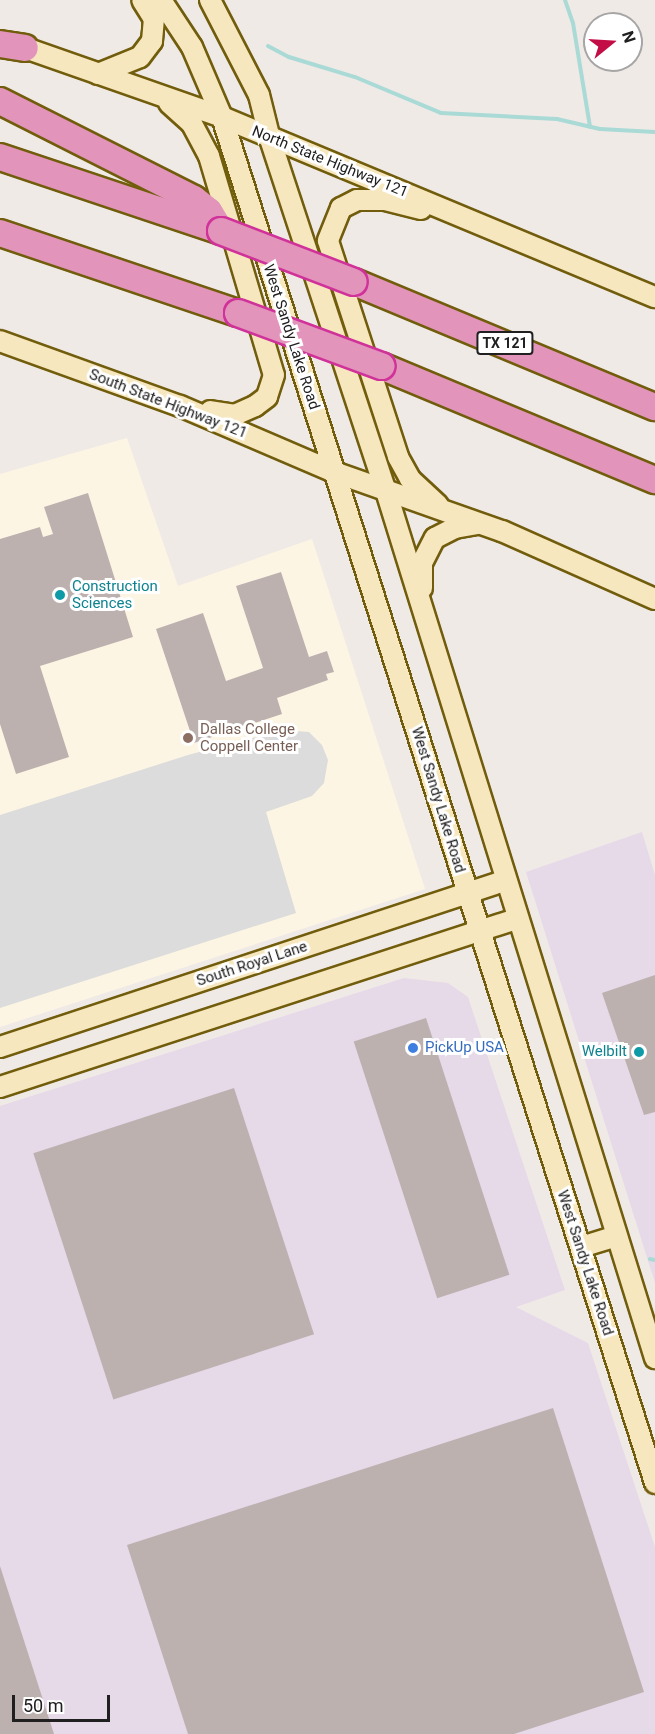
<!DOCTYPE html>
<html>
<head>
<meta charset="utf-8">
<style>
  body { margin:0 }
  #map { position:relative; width:655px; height:1734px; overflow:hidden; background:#f0eae7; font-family:Roboto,sans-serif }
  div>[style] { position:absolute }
  .industrial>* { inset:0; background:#e6d9e8 }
  .education>* { inset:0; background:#fdf5e3 }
  .parking>* { inset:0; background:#dcdcdc }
  .stream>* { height:4px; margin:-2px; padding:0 2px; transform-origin:2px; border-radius:2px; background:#aadad6 }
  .building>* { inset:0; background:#bdb1b0; transform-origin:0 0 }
  .roads { filter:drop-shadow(2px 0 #715d0c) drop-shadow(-2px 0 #715d0c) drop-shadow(0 2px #715d0c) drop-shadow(0 -2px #715d0c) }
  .secondary>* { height:20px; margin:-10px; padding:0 10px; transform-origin:10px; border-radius:10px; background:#f6e7bf }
  .motorway>* { height:26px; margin:-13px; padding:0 13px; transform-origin:13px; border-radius:13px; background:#e294bb }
  .bridges { filter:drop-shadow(2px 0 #d0329a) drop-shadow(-2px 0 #d0329a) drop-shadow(0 2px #d0329a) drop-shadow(0 -2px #d0329a) }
  .motorway-bridge>* { height:26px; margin:-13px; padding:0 13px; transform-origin:13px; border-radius:13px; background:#e294bb }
  .dots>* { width:16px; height:16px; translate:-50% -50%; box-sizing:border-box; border:3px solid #fff; border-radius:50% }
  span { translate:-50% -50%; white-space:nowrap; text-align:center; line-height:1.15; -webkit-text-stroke:6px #fff; paint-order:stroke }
  .shield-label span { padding:2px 4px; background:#fff; border:2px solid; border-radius:4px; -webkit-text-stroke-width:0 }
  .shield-label { font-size:14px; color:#202020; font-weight:700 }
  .street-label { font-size:15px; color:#202020 }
  .culture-label { font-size:15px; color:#0d838f }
  .left { translate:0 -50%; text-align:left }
  .right { translate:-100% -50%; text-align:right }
  .education-label { font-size:15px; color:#785e54 }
  .shop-label { font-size:15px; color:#366cbe }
  .north { position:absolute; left:583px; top:12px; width:60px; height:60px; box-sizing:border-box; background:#fff; border:2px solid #a6a6a6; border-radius:50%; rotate:72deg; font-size:16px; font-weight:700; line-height:24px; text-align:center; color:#202020 }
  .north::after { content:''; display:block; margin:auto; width:21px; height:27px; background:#c20d46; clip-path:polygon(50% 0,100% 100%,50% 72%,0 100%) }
  .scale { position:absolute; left:12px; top:1695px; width:98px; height:27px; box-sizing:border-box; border:3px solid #202020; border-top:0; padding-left:8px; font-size:18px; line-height:21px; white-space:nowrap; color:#202020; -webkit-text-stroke:4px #fff; paint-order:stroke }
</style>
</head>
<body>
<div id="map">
  <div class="industrial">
    <div style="clip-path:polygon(642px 832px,655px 875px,655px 1283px,526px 872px)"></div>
    <div style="clip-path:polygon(404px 978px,448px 983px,468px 997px,565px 1290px,516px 1307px,588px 1343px,655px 1547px,655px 1734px,0 1734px,0 1106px)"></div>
  </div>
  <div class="education">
    <div style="clip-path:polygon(127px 438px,178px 586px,312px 539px,425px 889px,0 1027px,0 474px)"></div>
  </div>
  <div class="parking">
    <div style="clip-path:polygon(283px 730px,309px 732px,322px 745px,328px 760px,324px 783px,312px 796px,266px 812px,296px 913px,0 1008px,0 815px,188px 755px)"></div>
  </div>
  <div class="stream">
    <div style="left:565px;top:0;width:24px;rotate:71deg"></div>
    <div style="left:573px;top:23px;width:105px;rotate:80.7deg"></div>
    <div style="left:268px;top:46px;width:24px;rotate:28deg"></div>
    <div style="left:289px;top:57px;width:69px;rotate:16.9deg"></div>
    <div style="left:355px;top:77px;width:93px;rotate:22.7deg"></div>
    <div style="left:441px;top:113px;width:116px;rotate:3deg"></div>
    <div style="left:557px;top:119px;width:44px;rotate:13.1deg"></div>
    <div style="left:600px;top:129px;width:55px;rotate:3.1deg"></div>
    <div style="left:650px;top:1259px;width:5px;rotate:11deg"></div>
  </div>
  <div class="building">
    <div style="clip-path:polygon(88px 493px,133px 637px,40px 666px,69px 757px,16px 774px,0 724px,0 539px,40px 527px,43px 537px,53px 534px,44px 507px)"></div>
    <div style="clip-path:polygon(281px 572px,309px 657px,327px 651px,334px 672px,326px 674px,328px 680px,277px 698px,282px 714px,194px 743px,156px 629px,203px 613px,226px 681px,263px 668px,236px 586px)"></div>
    <div style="clip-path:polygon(655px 975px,655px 1112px,644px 1115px,602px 993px)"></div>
    <div style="left:426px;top:1018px;width:270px;height:76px;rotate:72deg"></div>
    <div style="left:234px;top:1088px;width:259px;height:211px;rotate:72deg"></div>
    <div style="clip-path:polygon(553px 1408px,644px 1692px,514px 1734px,188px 1734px,127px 1545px)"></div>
    <div style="clip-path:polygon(0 1566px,54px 1734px,0 1734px)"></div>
  </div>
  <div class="roads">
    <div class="secondary">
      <div style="left:161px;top:0;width:56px;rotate:56.6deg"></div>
      <div style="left:192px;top:47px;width:76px;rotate:66.8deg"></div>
      <div style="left:222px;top:117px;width:1433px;rotate:72.41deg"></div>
      <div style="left:210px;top:0;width:107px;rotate:62.7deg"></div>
      <div style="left:259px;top:95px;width:45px;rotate:76deg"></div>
      <div style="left:270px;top:139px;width:371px;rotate:71.8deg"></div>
      <div style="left:386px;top:491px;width:908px;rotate:72.76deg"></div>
      <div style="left:11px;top:43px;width:224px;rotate:19.3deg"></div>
      <div style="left:222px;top:117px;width:469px;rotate:22.6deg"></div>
      <div style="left:98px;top:74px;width:45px;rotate:-22deg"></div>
      <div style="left:140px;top:57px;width:20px;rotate:-53deg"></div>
      <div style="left:152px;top:41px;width:22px;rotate:-85deg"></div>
      <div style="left:154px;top:19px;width:22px;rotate:-122deg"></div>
      <div style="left:169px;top:103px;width:31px;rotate:42deg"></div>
      <div style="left:192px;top:124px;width:36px;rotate:62deg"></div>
      <div style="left:209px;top:156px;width:228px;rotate:73.5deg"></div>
      <div style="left:274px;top:375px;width:23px;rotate:108deg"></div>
      <div style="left:267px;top:397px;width:15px;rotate:143deg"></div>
      <div style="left:255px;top:406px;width:22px;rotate:156deg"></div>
      <div style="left:235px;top:415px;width:25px;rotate:-171deg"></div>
      <div style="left:421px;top:209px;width:38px;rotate:-166deg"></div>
      <div style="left:384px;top:200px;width:27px;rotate:180deg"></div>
      <div style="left:357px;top:200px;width:18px;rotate:153deg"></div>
      <div style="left:341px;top:208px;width:35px;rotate:112deg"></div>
      <div style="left:328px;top:241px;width:227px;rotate:72deg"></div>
      <div style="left:398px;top:457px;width:25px;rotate:61deg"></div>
      <div style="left:410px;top:479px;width:38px;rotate:43deg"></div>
      <div style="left:0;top:341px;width:191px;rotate:19.9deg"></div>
      <div style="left:180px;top:406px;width:168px;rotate:23.2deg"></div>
      <div style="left:334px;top:472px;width:178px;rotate:19.4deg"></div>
      <div style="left:502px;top:531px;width:167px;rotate:24deg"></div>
      <div style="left:422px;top:588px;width:25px;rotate:-90deg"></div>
      <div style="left:422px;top:563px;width:28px;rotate:-63deg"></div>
      <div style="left:435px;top:538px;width:22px;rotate:-27deg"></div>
      <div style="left:455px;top:528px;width:23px;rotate:-10deg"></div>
      <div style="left:0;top:1047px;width:531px;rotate:-18.23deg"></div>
      <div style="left:0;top:1087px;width:543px;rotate:-18.03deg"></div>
      <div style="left:581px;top:1247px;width:37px;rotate:-17deg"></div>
    </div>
    <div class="motorway">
      <div style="left:0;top:44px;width:25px;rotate:9deg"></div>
      <div style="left:0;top:101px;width:217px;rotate:26.8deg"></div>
      <div style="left:194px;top:199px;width:19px;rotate:39deg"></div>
      <div style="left:209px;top:211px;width:23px;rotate:59deg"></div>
      <div style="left:0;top:157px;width:233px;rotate:18.5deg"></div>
      <div style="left:0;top:233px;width:251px;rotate:18.6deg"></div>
      <div style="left:354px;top:282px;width:326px;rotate:22.6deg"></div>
      <div style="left:381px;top:366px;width:297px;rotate:22.6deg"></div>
    </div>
  </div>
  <div class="bridges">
    <div class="motorway-bridge">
      <div style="left:221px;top:231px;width:142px;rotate:21deg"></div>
      <div style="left:238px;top:313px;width:153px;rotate:20.3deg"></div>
    </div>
  </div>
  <div class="dots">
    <div style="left:60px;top:595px;background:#0f9aa8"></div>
    <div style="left:188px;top:738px;background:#8d6e63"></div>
    <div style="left:413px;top:1048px;background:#3f7fe0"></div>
    <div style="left:639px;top:1052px;background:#0f9aa8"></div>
  </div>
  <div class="shield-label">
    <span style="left:505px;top:343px">TX 121</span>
  </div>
  <div class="street-label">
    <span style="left:330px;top:162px;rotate:22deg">North State Highway 121</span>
    <span style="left:291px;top:337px;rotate:72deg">West Sandy Lake Road</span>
    <span style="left:168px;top:404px;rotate:21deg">South State Highway 121</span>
    <span style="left:438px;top:800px;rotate:73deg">West Sandy Lake Road</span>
    <span style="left:252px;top:964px;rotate:-18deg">South Royal Lane</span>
    <span style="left:585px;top:1263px;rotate:72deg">West Sandy Lake Road</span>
  </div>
  <div class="culture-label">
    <span class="left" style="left:72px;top:595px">Construction<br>Sciences</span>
    <span class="right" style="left:627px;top:1052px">Welbilt</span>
  </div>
  <div class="education-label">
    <span class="left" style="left:200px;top:738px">Dallas College<br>Coppell Center</span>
  </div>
  <div class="shop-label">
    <span class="left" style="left:425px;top:1048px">PickUp USA</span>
  </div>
  <div class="north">N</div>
  <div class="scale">50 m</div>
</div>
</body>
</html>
